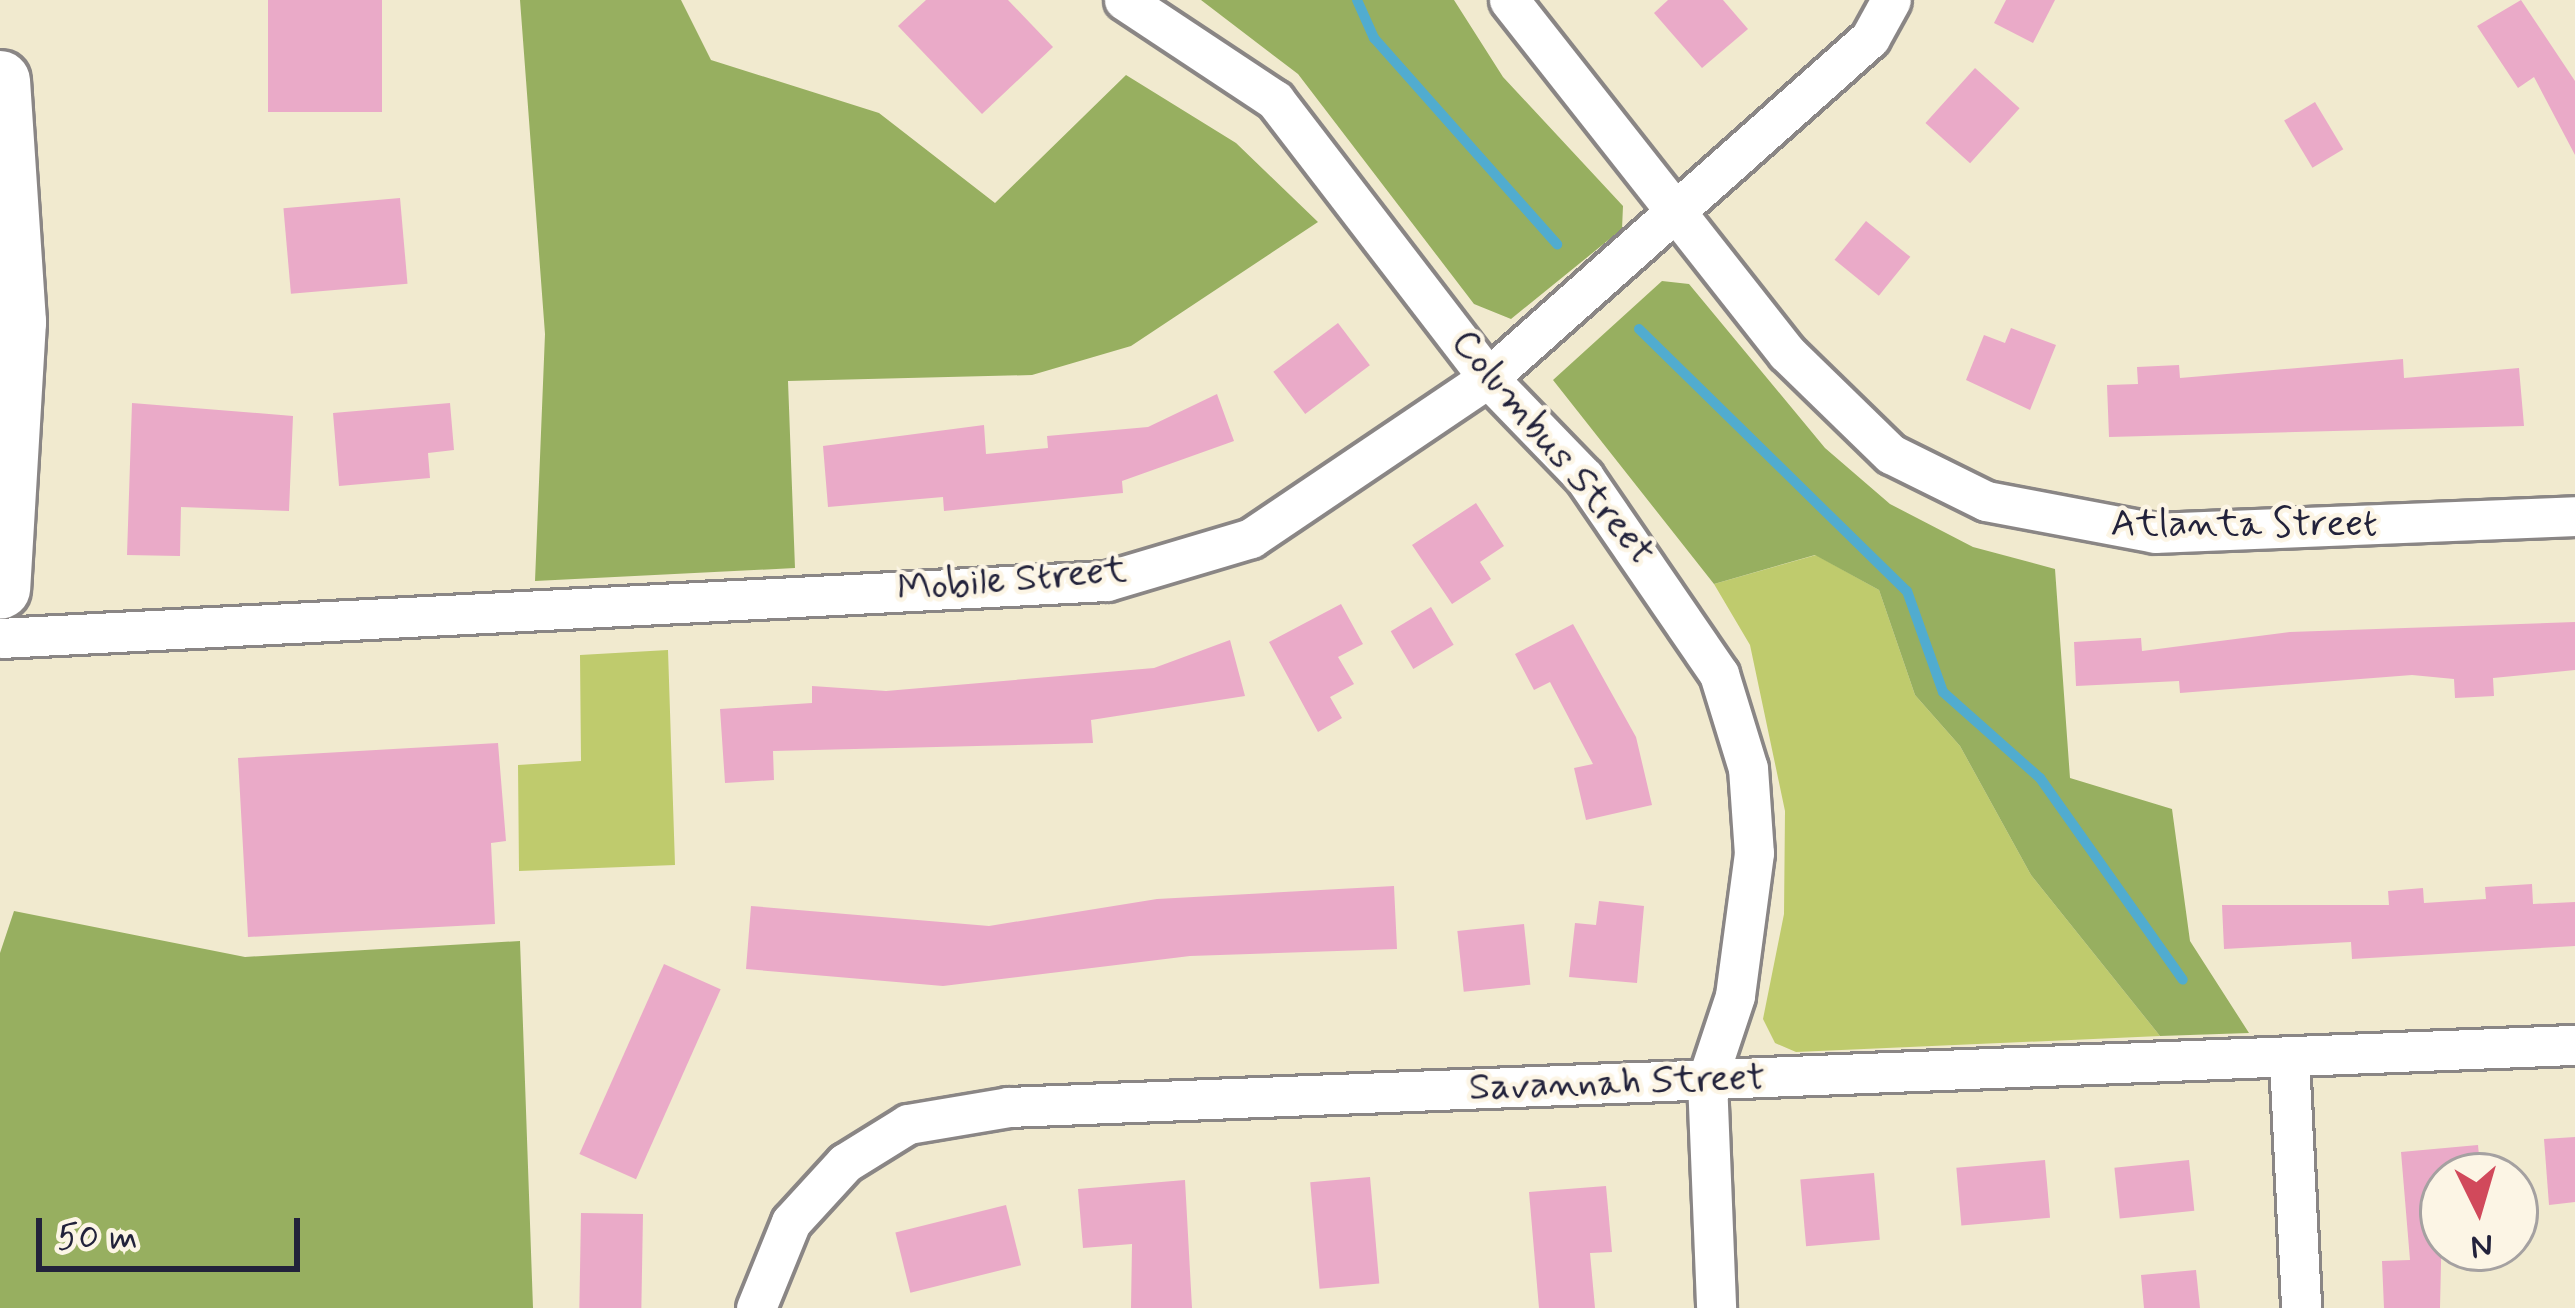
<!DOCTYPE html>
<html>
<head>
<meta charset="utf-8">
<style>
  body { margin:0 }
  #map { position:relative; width:2575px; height:1308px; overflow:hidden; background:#f1eacf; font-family:Mynerve,sans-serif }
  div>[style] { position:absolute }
  .green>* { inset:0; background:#bfcb6d }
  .forest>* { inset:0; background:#97af60 }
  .stream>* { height:10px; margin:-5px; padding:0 5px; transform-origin:5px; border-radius:5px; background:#51accf }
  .building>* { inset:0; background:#eaaac8; transform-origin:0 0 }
  .roads { filter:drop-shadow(3px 0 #8a8685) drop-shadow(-3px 0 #8a8685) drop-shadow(0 3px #8a8685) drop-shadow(0 -3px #8a8685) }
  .minor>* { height:39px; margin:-19.5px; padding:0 19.5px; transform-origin:19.5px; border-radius:19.5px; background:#fff }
  .primary>* { height:60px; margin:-30px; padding:0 30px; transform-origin:30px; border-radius:30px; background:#fff }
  span { translate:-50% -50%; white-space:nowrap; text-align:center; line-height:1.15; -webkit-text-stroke:9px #fcf5e5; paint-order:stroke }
  .street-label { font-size:39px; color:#22223b }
  .north { position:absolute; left:2419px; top:1152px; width:120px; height:120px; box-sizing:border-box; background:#fcf5e5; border:3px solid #a5a1a1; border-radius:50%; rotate:175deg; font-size:33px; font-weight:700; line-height:48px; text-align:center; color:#22223b }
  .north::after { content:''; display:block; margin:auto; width:42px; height:54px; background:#d1495b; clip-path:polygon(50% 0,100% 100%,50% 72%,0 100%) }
  .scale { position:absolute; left:36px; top:1218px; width:264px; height:54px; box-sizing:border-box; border:6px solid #22223b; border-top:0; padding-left:15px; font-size:36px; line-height:42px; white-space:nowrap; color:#22223b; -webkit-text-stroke:9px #fcf5e5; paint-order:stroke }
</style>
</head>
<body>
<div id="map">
  <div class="green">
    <div style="clip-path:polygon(1816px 555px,1879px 590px,1915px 695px,1960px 746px,2031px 875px,2160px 1036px,1796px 1052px,1775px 1043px,1763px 1019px,1784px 914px,1785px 811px,1750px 645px,1714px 584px)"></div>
    <div style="clip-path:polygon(668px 650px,675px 865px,519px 871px,518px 765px,581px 761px,580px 655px)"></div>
  </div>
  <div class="forest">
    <div style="clip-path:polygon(520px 0,681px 0,711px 60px,879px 113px,995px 203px,1126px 75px,1236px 143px,1318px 222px,1131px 346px,1032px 375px,788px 381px,795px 568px,535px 581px,545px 334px)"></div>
    <div style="clip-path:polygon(1201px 0,1454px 0,1503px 77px,1623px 206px,1622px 229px,1511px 319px,1474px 304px,1298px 74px)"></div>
    <div style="clip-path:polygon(1662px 281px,1689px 284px,1825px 448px,1890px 504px,1973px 547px,2055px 569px,2070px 778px,2172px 809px,2190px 941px,2249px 1033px,2160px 1036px,2031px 875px,1960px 746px,1915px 695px,1879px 590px,1815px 555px,1714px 584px,1553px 380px)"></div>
    <div style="clip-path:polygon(14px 911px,245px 957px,520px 941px,533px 1308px,0 1308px,0 953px)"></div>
  </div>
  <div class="stream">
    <div style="left:1357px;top:0;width:42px;rotate:65.9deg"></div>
    <div style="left:1374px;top:38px;width:276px;rotate:48.4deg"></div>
    <div style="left:1639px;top:329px;width:375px;rotate:44.4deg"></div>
    <div style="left:1907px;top:591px;width:107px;rotate:70.4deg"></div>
    <div style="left:1943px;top:692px;width:130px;rotate:41.6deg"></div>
    <div style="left:2040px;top:778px;width:247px;rotate:54.7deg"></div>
  </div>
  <div class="building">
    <div style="left:268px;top:0;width:114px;height:112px"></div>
    <div style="clip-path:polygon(926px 0,1008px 0,1053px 47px,982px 114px,898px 26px)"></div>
    <div style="clip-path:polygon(1668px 0,1723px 0,1748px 29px,1702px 68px,1654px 13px)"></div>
    <div style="clip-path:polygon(2006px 0,2055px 0,2033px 43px,1994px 23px)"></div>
    <div style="clip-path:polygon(2521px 0,2575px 81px,2575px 155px,2534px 77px,2518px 88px,2477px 26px)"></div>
    <div style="left:1975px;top:68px;width:60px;height:74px;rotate:42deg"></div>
    <div style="left:2315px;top:102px;width:55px;height:36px;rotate:59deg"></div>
    <div style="left:400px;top:198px;width:86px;height:117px;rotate:85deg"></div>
    <div style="left:1866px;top:221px;width:57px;height:50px;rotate:39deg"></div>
    <div style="left:1338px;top:323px;width:53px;height:81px;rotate:53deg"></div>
    <div style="clip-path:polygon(2011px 328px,2056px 345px,2030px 410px,1966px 380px,1984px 335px,2005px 343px)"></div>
    <div style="clip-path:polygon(2403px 359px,2404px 378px,2519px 368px,2524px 426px,2109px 437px,2107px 385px,2138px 384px,2137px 367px,2179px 365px,2180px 378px)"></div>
    <div style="clip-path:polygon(1217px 394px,1234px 441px,1122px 481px,1123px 493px,944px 511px,943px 497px,828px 507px,823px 446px,984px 425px,986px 454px,1048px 448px,1047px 436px,1148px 427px)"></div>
    <div style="clip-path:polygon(132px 403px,293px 416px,289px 511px,181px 507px,180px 556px,127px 555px)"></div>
    <div style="clip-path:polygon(450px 403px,454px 450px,428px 453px,430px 478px,339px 486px,333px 413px)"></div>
    <div style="clip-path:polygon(1476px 503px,1504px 546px,1480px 562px,1491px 579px,1452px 604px,1412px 545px)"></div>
    <div style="clip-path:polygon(1341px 604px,1363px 644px,1338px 657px,1354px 684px,1330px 697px,1342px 718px,1318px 732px,1269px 642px)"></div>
    <div style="left:1431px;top:607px;width:44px;height:47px;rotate:59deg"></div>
    <div style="clip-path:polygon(2575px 622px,2575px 670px,2493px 678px,2494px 696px,2455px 698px,2454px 679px,2412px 675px,2180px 693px,2179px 681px,2076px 686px,2074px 642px,2141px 638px,2142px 651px,2290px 632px)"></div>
    <div style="clip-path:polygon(1573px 624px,1636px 737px,1652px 805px,1586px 820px,1574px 768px,1593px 764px,1550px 682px,1534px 690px,1515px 654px)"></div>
    <div style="clip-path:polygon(1230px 640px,1245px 696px,1091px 720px,1093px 743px,773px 751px,774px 780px,725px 783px,720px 709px,812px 703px,812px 686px,886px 691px,1154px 668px)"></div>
    <div style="clip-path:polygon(498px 743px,506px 841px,491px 843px,495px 924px,248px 937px,238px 758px)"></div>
    <div style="clip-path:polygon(2532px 884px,2533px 904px,2575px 902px,2575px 946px,2352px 959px,2351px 942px,2224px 949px,2222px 905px,2389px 905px,2388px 891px,2423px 888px,2424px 903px,2486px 899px,2485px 887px)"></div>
    <div style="clip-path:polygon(1394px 886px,1397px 949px,1190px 956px,943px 986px,746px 969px,751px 906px,989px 926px,1157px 899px)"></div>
    <div style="clip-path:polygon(1599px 901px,1644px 906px,1637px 983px,1569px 977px,1575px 923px,1596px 925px)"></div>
    <div style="left:1524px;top:924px;width:61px;height:67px;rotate:84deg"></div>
    <div style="left:664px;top:964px;width:62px;height:208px;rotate:24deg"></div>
    <div style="clip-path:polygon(2575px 1137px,2575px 1202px,2549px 1205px,2544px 1139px)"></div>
    <div style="clip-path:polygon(2478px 1145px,2481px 1176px,2443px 1176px,2440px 1308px,2384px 1308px,2382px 1261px,2410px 1260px,2401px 1152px)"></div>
    <div style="left:2045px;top:1160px;width:58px;height:89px;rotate:85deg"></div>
    <div style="left:2189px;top:1160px;width:51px;height:75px;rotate:84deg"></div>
    <div style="left:1874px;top:1173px;width:67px;height:74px;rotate:85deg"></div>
    <div style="left:1370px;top:1177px;width:107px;height:60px;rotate:85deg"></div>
    <div style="clip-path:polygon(1185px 1180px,1192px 1308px,1131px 1308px,1132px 1244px,1083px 1248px,1078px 1189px)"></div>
    <div style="clip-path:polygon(1606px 1186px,1612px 1252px,1590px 1253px,1595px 1308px,1539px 1308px,1529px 1192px)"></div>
    <div style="left:1006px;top:1205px;width:62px;height:114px;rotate:76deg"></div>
    <div style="left:581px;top:1213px;width:62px;height:95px;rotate:1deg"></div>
    <div style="clip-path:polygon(2196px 1270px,2200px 1308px,2144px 1308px,2141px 1275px)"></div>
  </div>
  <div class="roads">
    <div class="minor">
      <div style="left:1124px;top:0;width:181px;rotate:33.5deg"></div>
      <div style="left:1275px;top:100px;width:350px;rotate:52.5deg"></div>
      <div style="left:1488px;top:378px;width:138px;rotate:45.9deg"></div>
      <div style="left:1584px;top:477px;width:239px;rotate:55.6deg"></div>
      <div style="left:1719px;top:674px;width:98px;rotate:72.9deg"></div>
      <div style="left:1748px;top:768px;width:85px;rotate:86deg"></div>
      <div style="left:1754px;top:853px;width:144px;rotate:97.6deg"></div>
      <div style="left:1735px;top:996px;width:89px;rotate:108.4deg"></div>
      <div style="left:1707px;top:1080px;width:228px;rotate:87.7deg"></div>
      <div style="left:1509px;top:0;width:449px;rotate:51.8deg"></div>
      <div style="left:1787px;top:353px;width:145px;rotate:44.2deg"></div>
      <div style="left:1891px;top:454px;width:106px;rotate:26.3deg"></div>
      <div style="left:1986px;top:501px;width:172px;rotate:10.7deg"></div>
      <div style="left:2155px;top:533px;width:420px;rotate:-2.3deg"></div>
      <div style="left:0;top:638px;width:1108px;rotate:-2.95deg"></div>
      <div style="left:1107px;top:581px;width:150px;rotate:-16.6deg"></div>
      <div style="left:1251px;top:538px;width:286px;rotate:-34deg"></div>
      <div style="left:1488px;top:378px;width:511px;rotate:-41.67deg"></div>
      <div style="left:1870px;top:38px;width:43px;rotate:-61.1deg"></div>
      <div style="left:2289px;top:1059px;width:249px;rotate:87.2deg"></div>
      <div style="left:756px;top:1308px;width:93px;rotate:-67.9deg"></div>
      <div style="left:791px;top:1222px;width:80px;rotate:-47.5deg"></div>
      <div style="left:845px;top:1163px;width:74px;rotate:-31.8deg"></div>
      <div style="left:908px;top:1124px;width:101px;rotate:-9.6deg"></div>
      <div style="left:1008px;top:1107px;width:1568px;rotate:-2.27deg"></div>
    </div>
    <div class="primary">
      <div style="left:0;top:81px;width:242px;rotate:86.2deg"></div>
      <div style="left:16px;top:322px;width:267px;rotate:93.4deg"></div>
    </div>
  </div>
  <div class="street-label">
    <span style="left:1552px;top:448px;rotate:50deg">Columbus Street</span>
    <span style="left:2244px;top:525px">Atlanta Street</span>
    <span style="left:1012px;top:581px;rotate:-5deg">Mobile Street</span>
    <span style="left:1617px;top:1084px;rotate:-2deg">Savannah Street</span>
  </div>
  <div class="north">N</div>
  <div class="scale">50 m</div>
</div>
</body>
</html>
